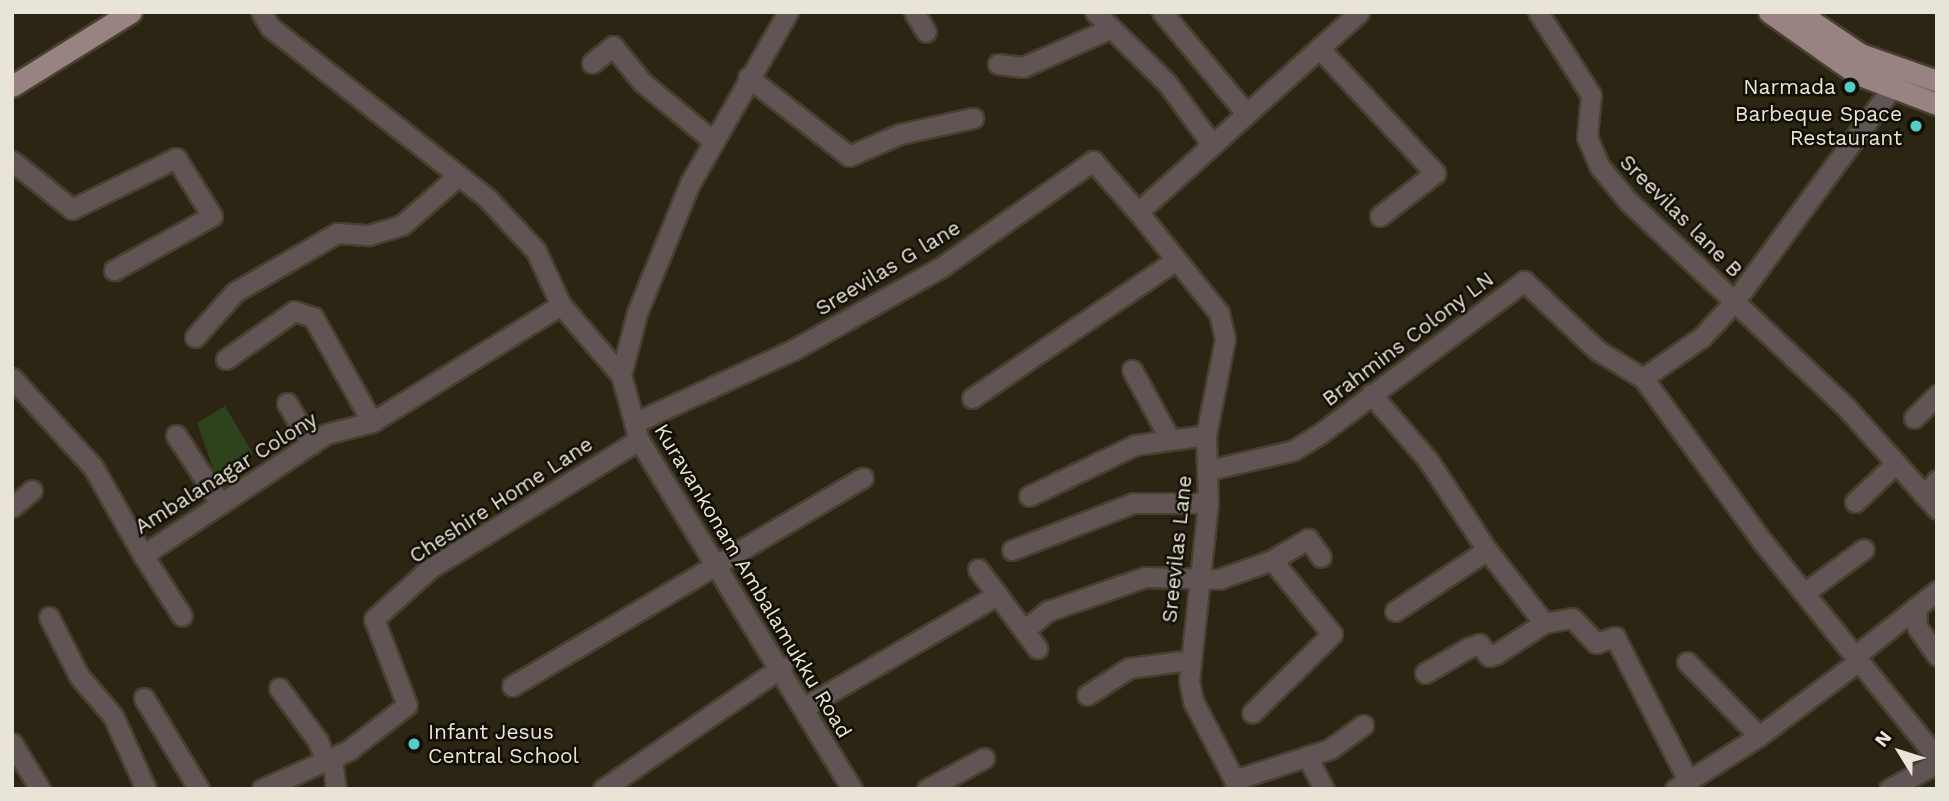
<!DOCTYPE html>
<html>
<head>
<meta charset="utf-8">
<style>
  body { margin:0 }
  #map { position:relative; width:1949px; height:801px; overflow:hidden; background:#2d2513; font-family:"Work Sans",sans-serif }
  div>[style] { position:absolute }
  .green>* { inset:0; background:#2e421b }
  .roads { filter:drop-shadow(2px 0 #47402f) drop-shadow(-2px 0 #47402f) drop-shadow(0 2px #47402f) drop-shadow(0 -2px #47402f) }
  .minor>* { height:19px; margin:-9.5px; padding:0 9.5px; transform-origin:9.5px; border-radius:9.5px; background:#605454 }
  .major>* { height:21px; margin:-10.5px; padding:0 10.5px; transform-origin:10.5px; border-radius:10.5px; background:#988282 }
  .dots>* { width:19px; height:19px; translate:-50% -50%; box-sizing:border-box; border:4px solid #120f07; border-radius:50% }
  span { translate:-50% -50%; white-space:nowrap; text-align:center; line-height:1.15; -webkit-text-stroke:5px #120f07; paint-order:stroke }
  .poi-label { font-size:21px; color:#e8e4d8 }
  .right { translate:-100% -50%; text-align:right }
  .left { translate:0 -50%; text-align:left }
  .street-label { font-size:21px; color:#e8e4d8 }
  .frame { position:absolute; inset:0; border:14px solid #e8e4d8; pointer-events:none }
  .north { position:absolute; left:1865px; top:717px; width:70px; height:70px; -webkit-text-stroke:5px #120f07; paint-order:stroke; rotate:308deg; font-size:19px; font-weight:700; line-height:28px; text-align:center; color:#e8e4d8 }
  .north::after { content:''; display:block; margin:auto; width:24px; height:32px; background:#e8e4d8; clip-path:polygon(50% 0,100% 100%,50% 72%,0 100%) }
</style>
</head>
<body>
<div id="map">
  <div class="green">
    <div style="clip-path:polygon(225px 406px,253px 454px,215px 473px,197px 423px)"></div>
  </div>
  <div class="roads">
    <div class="minor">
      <div style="left:261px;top:12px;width:17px;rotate:59deg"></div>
      <div style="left:270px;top:27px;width:276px;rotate:38.2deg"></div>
      <div style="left:487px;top:198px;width:72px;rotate:47.2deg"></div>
      <div style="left:536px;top:251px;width:60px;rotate:65.2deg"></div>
      <div style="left:561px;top:305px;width:92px;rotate:49.4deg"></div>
      <div style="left:788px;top:12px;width:197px;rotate:119.8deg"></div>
      <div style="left:690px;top:183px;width:140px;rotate:112.2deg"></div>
      <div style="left:637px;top:313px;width:64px;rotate:104.5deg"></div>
      <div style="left:621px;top:375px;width:67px;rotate:74.5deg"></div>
      <div style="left:639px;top:440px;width:409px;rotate:58.6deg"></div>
      <div style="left:914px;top:12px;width:23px;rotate:59deg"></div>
      <div style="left:1095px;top:12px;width:101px;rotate:44.6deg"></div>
      <div style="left:1167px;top:83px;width:69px;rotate:53.8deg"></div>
      <div style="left:1208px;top:139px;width:9px;rotate:96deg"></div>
      <div style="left:1162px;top:12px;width:131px;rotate:50.3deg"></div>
      <div style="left:1538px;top:12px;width:98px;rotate:57.4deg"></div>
      <div style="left:1591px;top:95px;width:42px;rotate:95.4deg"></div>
      <div style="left:1587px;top:137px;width:33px;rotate:67deg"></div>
      <div style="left:1600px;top:167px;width:44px;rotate:50.5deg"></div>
      <div style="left:1628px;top:201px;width:299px;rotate:43.4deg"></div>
      <div style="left:1845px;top:406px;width:138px;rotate:48.2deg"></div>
      <div style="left:1319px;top:48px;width:171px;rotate:47.1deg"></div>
      <div style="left:1435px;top:173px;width:70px;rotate:142deg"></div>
      <div style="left:592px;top:63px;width:27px;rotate:-39deg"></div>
      <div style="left:613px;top:46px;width:46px;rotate:51.1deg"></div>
      <div style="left:642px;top:82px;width:91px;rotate:39.6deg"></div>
      <div style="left:998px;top:64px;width:25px;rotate:7deg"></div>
      <div style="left:1023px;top:67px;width:94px;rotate:-23.8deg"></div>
      <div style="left:748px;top:77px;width:128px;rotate:38deg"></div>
      <div style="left:849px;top:156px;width:56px;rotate:-23.3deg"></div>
      <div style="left:900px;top:134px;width:75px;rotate:-12.4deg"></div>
      <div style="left:12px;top:161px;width:77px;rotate:38.7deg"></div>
      <div style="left:72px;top:209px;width:116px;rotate:-26.1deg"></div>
      <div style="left:176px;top:158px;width:68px;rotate:58.2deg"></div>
      <div style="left:212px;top:216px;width:112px;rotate:151.1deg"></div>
      <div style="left:195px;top:337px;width:60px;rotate:-48.4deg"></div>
      <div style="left:235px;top:292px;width:118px;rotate:-30deg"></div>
      <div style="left:337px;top:233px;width:32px;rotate:4deg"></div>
      <div style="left:369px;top:235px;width:34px;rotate:-17deg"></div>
      <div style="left:402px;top:225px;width:74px;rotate:-41.2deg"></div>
      <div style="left:226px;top:359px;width:83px;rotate:-35.2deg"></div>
      <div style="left:294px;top:311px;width:20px;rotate:18deg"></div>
      <div style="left:313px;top:317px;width:120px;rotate:60.7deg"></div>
      <div style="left:1132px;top:370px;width:79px;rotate:61.2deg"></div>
      <div style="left:12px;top:378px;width:120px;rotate:47.7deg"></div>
      <div style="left:93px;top:467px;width:101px;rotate:60.4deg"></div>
      <div style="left:143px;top:555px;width:219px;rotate:-33.5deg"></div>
      <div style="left:326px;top:434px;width:48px;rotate:-14.6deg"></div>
      <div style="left:372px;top:422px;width:222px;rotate:-31.8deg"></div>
      <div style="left:1643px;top:378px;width:202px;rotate:53.9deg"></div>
      <div style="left:1762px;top:541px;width:279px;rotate:51.1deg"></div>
      <div style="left:1371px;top:394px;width:87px;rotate:49.2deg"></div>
      <div style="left:1428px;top:460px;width:108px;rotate:56.8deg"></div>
      <div style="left:972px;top:398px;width:243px;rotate:-34.1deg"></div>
      <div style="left:287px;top:403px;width:48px;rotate:59.7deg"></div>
      <div style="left:1914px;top:418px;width:33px;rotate:-45deg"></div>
      <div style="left:634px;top:423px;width:175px;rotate:-24.7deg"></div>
      <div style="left:793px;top:350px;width:168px;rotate:-29.2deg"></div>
      <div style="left:940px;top:268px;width:187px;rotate:-35deg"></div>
      <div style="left:1093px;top:161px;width:68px;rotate:48.6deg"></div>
      <div style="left:176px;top:435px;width:82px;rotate:56.9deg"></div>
      <div style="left:1209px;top:470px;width:87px;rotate:-13.2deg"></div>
      <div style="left:1294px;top:450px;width:32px;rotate:-32deg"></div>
      <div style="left:1321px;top:433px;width:254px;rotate:-36.8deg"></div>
      <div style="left:1524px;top:281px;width:100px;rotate:43.4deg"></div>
      <div style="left:1597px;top:350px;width:54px;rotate:31.3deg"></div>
      <div style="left:1643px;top:378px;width:72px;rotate:-34.8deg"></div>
      <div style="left:1702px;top:337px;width:47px;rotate:-47.6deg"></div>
      <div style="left:1734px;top:302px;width:280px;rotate:-53.6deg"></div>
      <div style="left:1924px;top:495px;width:20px;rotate:-49deg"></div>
      <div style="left:1029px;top:496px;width:118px;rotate:-25.7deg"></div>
      <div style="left:1135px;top:445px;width:72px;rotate:-8deg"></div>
      <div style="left:1855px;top:502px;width:55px;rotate:-43.5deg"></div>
      <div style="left:12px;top:507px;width:26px;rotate:-40deg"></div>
      <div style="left:1012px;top:550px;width:130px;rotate:-21.2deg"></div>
      <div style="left:1133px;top:503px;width:75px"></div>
      <div style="left:143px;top:555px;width:72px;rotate:57.4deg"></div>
      <div style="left:1272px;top:560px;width:42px;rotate:-30.3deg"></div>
      <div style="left:1308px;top:539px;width:22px;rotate:54deg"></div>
      <div style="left:978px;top:569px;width:99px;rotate:53.2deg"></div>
      <div style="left:1804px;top:593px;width:74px;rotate:-36.3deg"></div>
      <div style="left:1916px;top:607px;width:20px;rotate:87deg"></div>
      <div style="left:1917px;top:627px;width:35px;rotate:55deg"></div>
      <div style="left:1395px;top:611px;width:110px;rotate:-33.5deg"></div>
      <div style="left:1487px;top:550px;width:93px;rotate:52deg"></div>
      <div style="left:49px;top:617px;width:66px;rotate:63deg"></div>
      <div style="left:79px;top:676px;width:52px;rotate:49.6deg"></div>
      <div style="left:113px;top:716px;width:80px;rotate:65.7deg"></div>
      <div style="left:1028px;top:627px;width:26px;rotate:-39deg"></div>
      <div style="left:1048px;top:611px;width:103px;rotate:-19.3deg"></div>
      <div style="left:1145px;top:577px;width:74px;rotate:1.5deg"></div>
      <div style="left:1219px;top:579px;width:56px;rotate:-19.7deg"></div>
      <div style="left:1272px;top:560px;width:95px;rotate:51deg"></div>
      <div style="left:1332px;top:634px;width:112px;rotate:135.4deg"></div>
      <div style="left:1855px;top:656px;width:105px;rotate:-38.4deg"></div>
      <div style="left:1687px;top:662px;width:103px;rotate:45.8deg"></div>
      <div style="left:1425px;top:673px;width:50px;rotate:-30.2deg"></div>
      <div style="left:1468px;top:648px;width:12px;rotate:-20deg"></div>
      <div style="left:1479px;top:644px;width:16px;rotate:50deg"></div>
      <div style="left:1489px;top:656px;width:7px;rotate:-16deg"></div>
      <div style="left:1496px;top:654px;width:57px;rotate:-32.9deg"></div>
      <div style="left:1544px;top:623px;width:28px;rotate:-10deg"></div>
      <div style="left:1572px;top:618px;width:35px;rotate:46deg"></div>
      <div style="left:1596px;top:643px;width:20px;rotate:-18deg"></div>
      <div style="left:1615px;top:637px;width:161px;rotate:63deg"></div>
      <div style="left:512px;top:686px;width:408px;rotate:-30.7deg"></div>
      <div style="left:279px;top:688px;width:66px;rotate:53.7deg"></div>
      <div style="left:318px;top:741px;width:20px;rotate:70deg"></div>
      <div style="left:1087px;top:695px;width:50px;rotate:-32.7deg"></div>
      <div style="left:1129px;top:668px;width:62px;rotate:-7.5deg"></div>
      <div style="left:144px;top:698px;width:106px;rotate:58.9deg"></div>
      <div style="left:803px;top:708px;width:225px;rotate:-30.2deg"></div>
      <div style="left:12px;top:743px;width:54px;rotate:58.7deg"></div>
      <div style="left:1307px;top:756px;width:37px;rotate:63deg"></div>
      <div style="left:332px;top:758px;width:31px;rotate:83deg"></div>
      <div style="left:1234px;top:780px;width:101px;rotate:-17.9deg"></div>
      <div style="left:1330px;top:749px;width:41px;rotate:-36deg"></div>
      <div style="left:262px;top:789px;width:95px;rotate:-24.1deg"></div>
      <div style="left:349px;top:750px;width:73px;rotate:-37.8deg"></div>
      <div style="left:407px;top:705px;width:92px;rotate:-111deg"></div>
      <div style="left:374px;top:619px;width:74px;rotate:-42.3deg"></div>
      <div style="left:429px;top:569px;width:246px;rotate:-31.6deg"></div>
      <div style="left:603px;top:789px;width:217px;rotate:-34.3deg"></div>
      <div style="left:927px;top:789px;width:65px;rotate:-28.5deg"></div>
      <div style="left:1239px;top:789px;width:99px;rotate:-117.6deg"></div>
      <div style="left:1193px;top:701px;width:20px;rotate:-101deg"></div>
      <div style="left:1189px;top:681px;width:179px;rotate:-83.9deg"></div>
      <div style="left:1208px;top:503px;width:68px;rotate:-91.7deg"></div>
      <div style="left:1206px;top:435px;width:98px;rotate:-78.8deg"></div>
      <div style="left:1225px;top:339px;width:27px;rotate:-103deg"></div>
      <div style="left:1219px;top:313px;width:129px;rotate:-128.7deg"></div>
      <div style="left:1138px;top:212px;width:298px;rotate:-42.1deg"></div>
      <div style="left:1675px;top:789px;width:99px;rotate:-32.2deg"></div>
      <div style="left:1759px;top:736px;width:125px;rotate:-36.9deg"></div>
      <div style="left:1889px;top:789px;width:55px;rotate:-28.4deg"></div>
    </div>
    <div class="major">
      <div style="left:1769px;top:12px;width:108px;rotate:35.2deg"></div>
      <div style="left:1857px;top:74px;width:85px;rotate:20.6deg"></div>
      <div style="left:1798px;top:12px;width:75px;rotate:34.1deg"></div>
      <div style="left:1860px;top:54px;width:82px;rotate:19.3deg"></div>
      <div style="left:12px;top:86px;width:140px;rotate:-31.9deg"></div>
    </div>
  </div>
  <div class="dots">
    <div style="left:1850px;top:87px;background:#53cdc9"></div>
    <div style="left:1916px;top:126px;background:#53cdc9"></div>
    <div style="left:414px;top:744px;background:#53cdc9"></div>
  </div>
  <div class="poi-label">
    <span class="right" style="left:1836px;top:87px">Narmada</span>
    <span class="right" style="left:1902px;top:126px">Barbeque Space<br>Restaurant</span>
    <span class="left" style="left:428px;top:744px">Infant Jesus<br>Central School</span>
  </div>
  <div class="street-label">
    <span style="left:1681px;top:216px;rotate:45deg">Sreevilas lane B</span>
    <span style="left:888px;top:268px;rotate:-31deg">Sreevilas G lane</span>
    <span style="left:1408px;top:339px;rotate:-37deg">Brahmins Colony LN</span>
    <span style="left:226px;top:473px;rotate:-32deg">Ambalanagar Colony</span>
    <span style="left:501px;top:500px;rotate:-33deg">Cheshire Home Lane</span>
    <span style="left:1177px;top:549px;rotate:-84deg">Sreevilas Lane</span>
    <span style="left:753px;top:581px;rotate:59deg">Kuravankonam Ambalamukku Road</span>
  </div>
  <div class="frame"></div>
  <div class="north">N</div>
</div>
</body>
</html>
